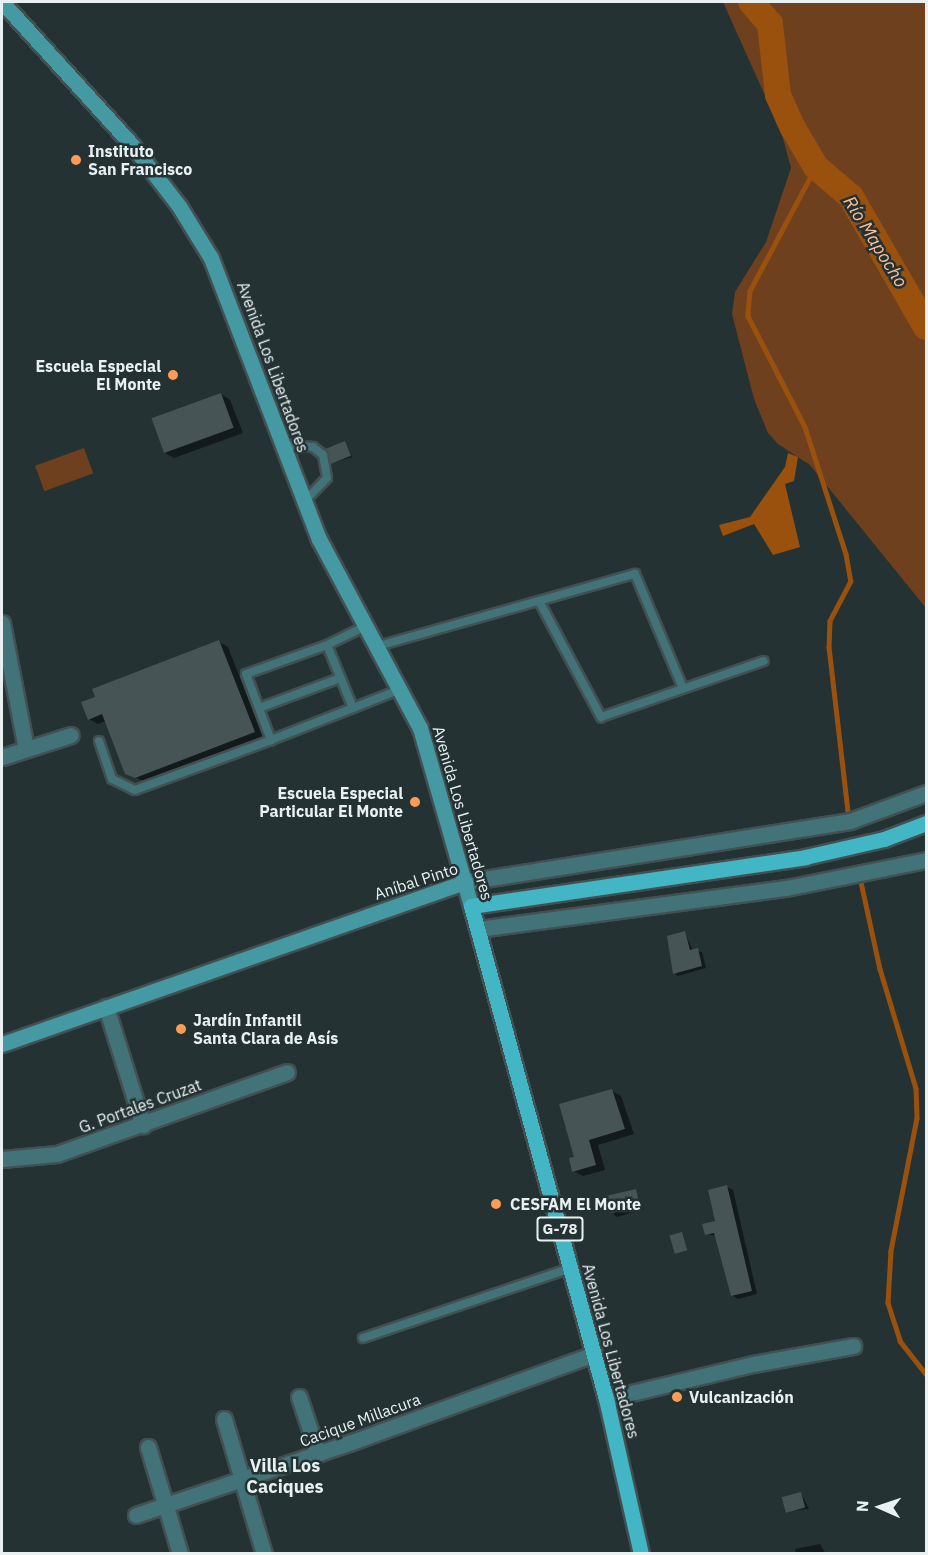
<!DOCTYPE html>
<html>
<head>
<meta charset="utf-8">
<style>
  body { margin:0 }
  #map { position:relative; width:928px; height:1555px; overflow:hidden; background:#243233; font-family:"IBM Plex Sans",sans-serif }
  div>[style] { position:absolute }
  .green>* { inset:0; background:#6f401e; transform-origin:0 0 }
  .water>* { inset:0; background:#9a510e }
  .shadow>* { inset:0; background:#0007 }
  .stream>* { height:4.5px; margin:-2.25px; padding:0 2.25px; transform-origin:2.25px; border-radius:2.25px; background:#9a510e }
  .river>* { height:26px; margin:-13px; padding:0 13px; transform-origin:13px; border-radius:13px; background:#9a510e }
  .building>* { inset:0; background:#465456; transform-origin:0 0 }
  .roads { filter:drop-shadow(2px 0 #435052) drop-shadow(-2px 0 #435052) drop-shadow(0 2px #435052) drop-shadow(0 -2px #435052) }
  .lane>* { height:8px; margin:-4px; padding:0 4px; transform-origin:4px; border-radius:4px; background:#417379 }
  .street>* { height:15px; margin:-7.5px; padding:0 7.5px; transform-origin:7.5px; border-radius:7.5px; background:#417379 }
  .secondary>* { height:15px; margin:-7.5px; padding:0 7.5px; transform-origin:7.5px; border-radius:7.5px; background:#4499a3 }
  .primary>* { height:15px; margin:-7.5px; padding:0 7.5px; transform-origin:7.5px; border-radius:7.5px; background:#42b6c4 }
  .dots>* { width:16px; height:16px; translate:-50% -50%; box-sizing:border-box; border:3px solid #243233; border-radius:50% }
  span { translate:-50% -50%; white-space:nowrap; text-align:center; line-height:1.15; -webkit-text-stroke:5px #243233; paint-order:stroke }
  .shield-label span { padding:2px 4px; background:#243233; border:2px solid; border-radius:4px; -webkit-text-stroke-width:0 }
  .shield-label { font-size:15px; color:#e8f0f2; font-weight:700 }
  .poi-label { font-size:16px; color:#e8f0f2; font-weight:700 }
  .left { translate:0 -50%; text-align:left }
  .right { translate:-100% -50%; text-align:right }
  .street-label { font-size:16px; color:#e8f0f2 }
  .water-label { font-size:18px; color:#febf95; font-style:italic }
  .neighbourhood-label { font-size:18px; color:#e8f0f2; font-weight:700 }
  .frame { position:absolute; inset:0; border:3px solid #e8f0f2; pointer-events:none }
  .north { position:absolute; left:850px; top:1477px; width:60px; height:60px; -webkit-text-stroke:4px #243233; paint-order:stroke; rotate:273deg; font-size:16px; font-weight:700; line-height:24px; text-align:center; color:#e8f0f2 }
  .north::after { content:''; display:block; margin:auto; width:21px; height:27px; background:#e8f0f2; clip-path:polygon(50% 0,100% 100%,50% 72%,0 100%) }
</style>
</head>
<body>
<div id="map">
  <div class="green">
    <div style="clip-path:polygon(723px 2px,926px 2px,926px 608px,810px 465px,778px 444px,768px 433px,754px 399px,732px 314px,735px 292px,766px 242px,791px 168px,781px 131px)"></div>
    <div style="left:84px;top:448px;width:27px;height:52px;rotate:70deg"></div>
  </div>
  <div class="water">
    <div style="clip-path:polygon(788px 453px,798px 457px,794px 481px,785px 484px,800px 547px,773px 555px,754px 524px,723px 536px,719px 525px,750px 517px,785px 467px)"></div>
  </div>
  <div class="shadow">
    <div style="clip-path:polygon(221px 394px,230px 400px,243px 433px,174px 458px,165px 453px)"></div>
    <div style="clip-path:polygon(345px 442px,352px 457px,332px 463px)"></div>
    <div style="clip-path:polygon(219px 642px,228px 647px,263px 737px,145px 782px,126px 773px,106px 721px,98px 724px,89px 719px)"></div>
    <div style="clip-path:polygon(685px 933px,693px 951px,702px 952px,706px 968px,678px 976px,674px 973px)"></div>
    <div style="clip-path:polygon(612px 1091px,621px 1096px,634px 1134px,598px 1145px,605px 1170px,583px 1176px,574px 1171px,576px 1158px)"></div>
    <div style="clip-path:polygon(727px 1187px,733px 1190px,757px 1294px,738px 1299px,732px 1295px,717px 1236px,706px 1234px,717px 1222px)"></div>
    <div style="clip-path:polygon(635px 1191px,644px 1209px,617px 1217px,613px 1214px)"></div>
    <div style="clip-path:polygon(801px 1493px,809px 1509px,787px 1511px)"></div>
    <div style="clip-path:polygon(820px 1544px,826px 1554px,796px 1554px,795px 1549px)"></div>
  </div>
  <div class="stream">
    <div style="left:816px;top:167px;width:140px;rotate:118deg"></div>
    <div style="left:750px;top:291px;width:25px;rotate:95deg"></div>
    <div style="left:748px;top:316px;width:125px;rotate:62.8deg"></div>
    <div style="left:805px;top:427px;width:133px;rotate:72.1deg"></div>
    <div style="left:846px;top:554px;width:27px;rotate:80deg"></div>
    <div style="left:851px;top:581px;width:45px;rotate:117.7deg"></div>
    <div style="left:830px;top:621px;width:26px;rotate:92deg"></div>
    <div style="left:829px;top:647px;width:166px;rotate:83.4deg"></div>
    <div style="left:861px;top:882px;width:89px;rotate:77.7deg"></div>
    <div style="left:880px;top:969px;width:124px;rotate:73.2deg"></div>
    <div style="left:916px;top:1088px;width:30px;rotate:88deg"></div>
    <div style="left:917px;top:1118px;width:136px;rotate:101.1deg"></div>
    <div style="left:891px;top:1251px;width:52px;rotate:93.3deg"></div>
    <div style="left:888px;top:1303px;width:40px;rotate:72deg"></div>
    <div style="left:900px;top:1341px;width:42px;rotate:51.8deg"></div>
  </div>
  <div class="river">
    <div style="left:751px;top:2px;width:29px;rotate:49deg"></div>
    <div style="left:770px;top:24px;width:71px;rotate:83.6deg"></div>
    <div style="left:778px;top:95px;width:36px;rotate:66deg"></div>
    <div style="left:793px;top:128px;width:45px;rotate:59.5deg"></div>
    <div style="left:816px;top:167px;width:46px;rotate:40.6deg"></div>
    <div style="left:851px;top:197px;width:150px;rotate:60deg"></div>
  </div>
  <div class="building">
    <div style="left:221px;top:393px;width:37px;height:74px;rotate:70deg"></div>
    <div style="left:345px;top:441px;width:16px;height:22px;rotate:68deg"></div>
    <div style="clip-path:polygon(219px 640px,255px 732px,135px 778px,125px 774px,102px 714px,88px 720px,81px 702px,95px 697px,92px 689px)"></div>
    <div style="clip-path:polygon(685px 931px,690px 950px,698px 948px,702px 966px,673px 974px,667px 936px)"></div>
    <div style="clip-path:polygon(612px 1089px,625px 1129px,589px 1140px,596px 1165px,572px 1172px,569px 1158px,574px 1157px,559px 1104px)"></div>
    <div style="clip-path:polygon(727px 1185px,752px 1291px,731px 1296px,714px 1233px,705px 1235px,702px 1224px,715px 1221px,708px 1190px)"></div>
    <div style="left:636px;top:1189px;width:18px;height:30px;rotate:77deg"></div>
    <div style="left:682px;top:1232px;width:19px;height:13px;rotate:74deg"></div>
    <div style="left:801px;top:1492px;width:16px;height:20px;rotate:75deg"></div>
  </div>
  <div class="roads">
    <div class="lane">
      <div style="left:283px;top:445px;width:30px;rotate:4deg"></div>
      <div style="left:313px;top:447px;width:13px;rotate:39deg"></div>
      <div style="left:323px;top:455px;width:23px;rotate:80deg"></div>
      <div style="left:327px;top:478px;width:32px;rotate:134deg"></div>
      <div style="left:539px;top:601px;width:132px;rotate:61.9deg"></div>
      <div style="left:601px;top:717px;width:172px;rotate:-19deg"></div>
      <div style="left:327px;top:645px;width:43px;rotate:-26deg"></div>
      <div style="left:378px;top:646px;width:267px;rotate:-15.7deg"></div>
      <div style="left:635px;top:574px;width:124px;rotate:67.2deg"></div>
      <div style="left:259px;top:708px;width:86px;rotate:-20.3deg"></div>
      <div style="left:353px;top:708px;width:52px;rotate:-21.6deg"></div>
      <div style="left:99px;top:741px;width:40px;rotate:71.1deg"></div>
      <div style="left:112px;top:779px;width:25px;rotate:26deg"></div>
      <div style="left:135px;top:790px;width:108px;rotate:-20.1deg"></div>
      <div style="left:236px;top:753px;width:37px;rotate:-20deg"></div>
      <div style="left:271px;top:740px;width:88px;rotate:-21.3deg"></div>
      <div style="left:353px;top:708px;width:68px;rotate:-112.4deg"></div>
      <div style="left:327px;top:645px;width:86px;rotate:160.3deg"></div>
      <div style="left:246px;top:674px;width:71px;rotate:69.3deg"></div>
      <div style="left:363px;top:1338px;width:219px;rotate:-18.6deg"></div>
    </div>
    <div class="street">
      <div style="left:2px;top:623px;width:128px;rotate:79.2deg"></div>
      <div style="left:2px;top:757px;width:72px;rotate:-17.7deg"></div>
      <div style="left:465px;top:882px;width:390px;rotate:-9deg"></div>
      <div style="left:850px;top:821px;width:81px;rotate:-20.2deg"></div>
      <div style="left:478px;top:929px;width:311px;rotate:-7.6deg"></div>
      <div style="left:786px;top:888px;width:143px;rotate:-11.3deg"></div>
      <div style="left:106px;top:1007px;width:124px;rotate:72.6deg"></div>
      <div style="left:2px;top:1159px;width:55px;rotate:-5.2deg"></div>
      <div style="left:57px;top:1154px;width:244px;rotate:-19.6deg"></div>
      <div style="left:299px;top:1397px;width:60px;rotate:71.6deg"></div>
      <div style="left:606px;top:1399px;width:151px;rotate:-13.4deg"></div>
      <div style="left:753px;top:1364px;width:102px;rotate:-10.2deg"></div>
      <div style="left:224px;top:1419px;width:141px;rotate:73.5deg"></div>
      <div style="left:148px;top:1447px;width:112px;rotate:73.3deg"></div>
      <div style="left:136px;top:1515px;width:228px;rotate:-18.7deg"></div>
      <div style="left:352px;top:1442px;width:258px;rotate:-20deg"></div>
    </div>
    <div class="secondary">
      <div style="left:2px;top:2px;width:193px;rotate:47.7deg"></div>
      <div style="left:132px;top:145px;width:77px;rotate:52.4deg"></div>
      <div style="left:179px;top:206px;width:61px;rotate:58.4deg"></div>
      <div style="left:211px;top:258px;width:301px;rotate:69deg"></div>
      <div style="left:319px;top:539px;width:214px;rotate:61.9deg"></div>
      <div style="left:420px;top:728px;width:185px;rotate:74deg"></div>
      <div style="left:2px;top:1044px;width:491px;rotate:-19.3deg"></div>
    </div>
    <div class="primary">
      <div style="left:641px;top:1554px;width:159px;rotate:-102.7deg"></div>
      <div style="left:606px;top:1399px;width:511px;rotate:-105.31deg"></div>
      <div style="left:471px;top:906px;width:338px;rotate:-8.3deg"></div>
      <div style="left:805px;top:857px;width:81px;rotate:-12.8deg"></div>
      <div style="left:884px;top:839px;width:45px;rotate:-20.9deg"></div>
    </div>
  </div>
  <div class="dots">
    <div style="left:76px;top:160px;background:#fd9c55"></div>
    <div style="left:173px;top:375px;background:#fd9c55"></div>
    <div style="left:415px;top:802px;background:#fd9c55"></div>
    <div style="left:181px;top:1029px;background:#fd9c55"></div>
    <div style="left:496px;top:1204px;background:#fd9c55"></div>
    <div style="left:677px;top:1397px;background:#fd9c55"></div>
  </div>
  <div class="shield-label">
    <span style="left:560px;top:1229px">G-78</span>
  </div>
  <div class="poi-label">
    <span class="left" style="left:88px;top:160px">Instituto<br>San Francisco</span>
    <span class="right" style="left:161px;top:375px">Escuela Especial<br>El Monte</span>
    <span class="right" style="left:403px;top:802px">Escuela Especial<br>Particular El Monte</span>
    <span class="left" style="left:193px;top:1029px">Jardín Infantil<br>Santa Clara de Asís</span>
    <span class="left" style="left:510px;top:1204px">CESFAM El Monte</span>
    <span class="left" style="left:689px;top:1397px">Vulcanización</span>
  </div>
  <div class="street-label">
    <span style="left:273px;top:367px;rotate:70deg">Avenida Los Libertadores</span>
    <span style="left:463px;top:813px;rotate:74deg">Avenida Los Libertadores</span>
    <span style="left:416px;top:881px;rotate:-18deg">Aníbal Pinto</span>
    <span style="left:140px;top:1106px;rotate:-20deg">G. Portales Cruzat</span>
    <span style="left:611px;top:1351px;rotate:75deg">Avenida Los Libertadores</span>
    <span style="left:360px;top:1420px;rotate:-20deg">Cacique Millacura</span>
  </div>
  <div class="water-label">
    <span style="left:875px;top:242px;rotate:58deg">Río Mapocho</span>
  </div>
  <div class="neighbourhood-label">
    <span style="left:285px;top:1477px">Villa Los<br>Caciques</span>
  </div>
  <div class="frame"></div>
  <div class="north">N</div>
</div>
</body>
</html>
